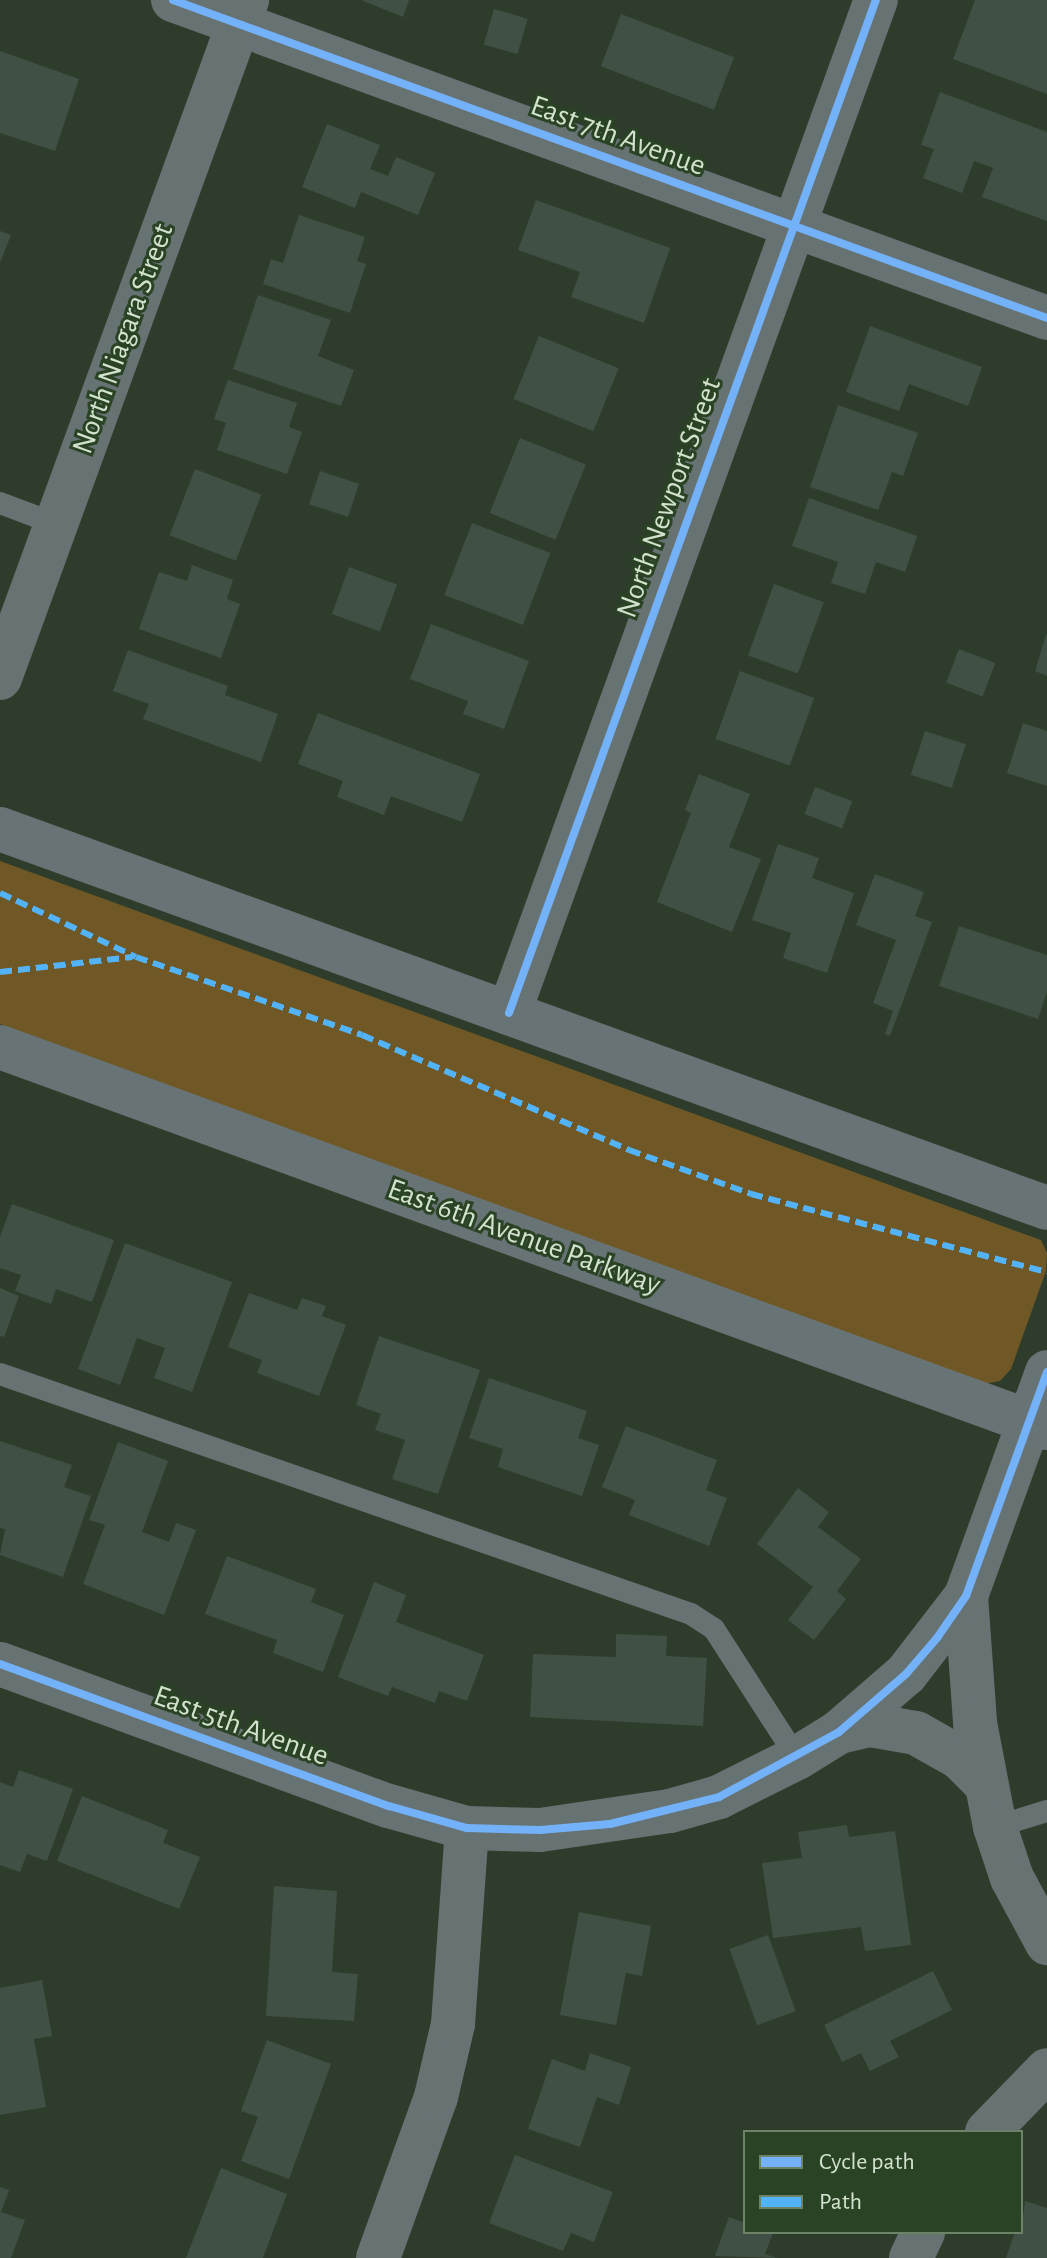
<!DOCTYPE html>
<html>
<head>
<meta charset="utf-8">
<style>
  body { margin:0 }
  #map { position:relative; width:1047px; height:2258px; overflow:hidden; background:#2e3c2b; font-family:"Alegreya Sans",sans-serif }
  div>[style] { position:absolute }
  .green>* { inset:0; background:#6f5826 }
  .building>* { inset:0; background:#415044; transform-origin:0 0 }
  .lane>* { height:22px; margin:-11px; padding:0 11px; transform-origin:11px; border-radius:11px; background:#677273 }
  .street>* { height:44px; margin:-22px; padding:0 22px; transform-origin:22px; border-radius:22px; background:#677273 }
  .secondary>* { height:44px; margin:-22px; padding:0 22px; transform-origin:22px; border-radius:22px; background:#687375 }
  .quiet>* { height:6px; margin-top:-3px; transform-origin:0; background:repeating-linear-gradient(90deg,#52b3f8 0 12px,transparent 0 18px) }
  .cycleway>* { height:8px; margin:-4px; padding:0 4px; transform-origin:4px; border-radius:4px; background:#73b2f8 }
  span { translate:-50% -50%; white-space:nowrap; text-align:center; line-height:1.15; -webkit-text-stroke:6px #294324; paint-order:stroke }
  .street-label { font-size:30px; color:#d3e2cf }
  .legend { position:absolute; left:743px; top:2130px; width:280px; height:104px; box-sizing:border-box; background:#294324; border:2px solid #6d8368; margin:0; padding:10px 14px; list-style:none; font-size:24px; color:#d3e2cf }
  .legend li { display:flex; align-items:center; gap:16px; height:40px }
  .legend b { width:40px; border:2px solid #6d8368 }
</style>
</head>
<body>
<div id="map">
  <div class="green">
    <div style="clip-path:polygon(0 861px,1041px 1240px,1047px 1253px,1046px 1271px,1011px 1369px,1000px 1381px,984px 1384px,0 1024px)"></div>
  </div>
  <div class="building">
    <div style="clip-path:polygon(361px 0,409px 0,403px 17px)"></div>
    <div style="clip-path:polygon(975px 0,1047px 0,1047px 94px,953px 59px)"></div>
    <div style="left:494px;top:9px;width:35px;height:37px;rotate:16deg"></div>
    <div style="left:621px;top:14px;width:121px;height:56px;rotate:21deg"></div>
    <div style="clip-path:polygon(0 51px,79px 79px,55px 151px,0 133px)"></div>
    <div style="clip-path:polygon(940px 92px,1047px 132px,1047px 221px,982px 197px,993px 168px,974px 161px,962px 193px,923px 178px,934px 149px,921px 145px)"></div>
    <div style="clip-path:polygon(327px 124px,380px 145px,370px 169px,388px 176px,396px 157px,435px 173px,418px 215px,361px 192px,355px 208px,302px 187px)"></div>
    <div style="clip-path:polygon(536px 200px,670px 248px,644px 323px,571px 297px,580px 272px,518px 250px)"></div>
    <div style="clip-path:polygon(299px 215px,365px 237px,357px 261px,366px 264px,350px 313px,263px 284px,271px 259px,283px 263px)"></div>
    <div style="clip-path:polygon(0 231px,11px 235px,0 263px)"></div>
    <div style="clip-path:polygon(258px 295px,331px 320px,318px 356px,354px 370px,341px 406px,233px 369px)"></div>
    <div style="clip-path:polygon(870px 326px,982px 367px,968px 406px,909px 384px,899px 411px,846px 392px)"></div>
    <div style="left:539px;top:336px;width:86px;height:68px;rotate:22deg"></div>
    <div style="clip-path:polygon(228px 380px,297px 403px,289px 427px,302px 432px,287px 474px,217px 450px,226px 423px,214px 419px)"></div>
    <div style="clip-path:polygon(838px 405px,918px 433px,903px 476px,892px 472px,878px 510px,810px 487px)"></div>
    <div style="left:520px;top:438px;width:71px;height:81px;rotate:22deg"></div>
    <div style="left:195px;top:469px;width:71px;height:71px;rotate:21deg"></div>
    <div style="left:320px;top:471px;width:41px;height:35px;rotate:18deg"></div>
    <div style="clip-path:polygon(809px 498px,917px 536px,905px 572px,876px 562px,865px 594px,831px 583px,838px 562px,792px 546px)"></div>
    <div style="left:472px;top:523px;width:84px;height:77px;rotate:21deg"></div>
    <div style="clip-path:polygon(192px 565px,233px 580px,227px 599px,240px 604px,221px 658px,139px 629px,159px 572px,187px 581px)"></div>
    <div style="left:349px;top:567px;width:51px;height:50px;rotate:20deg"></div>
    <div style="left:774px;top:584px;width:53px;height:76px;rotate:20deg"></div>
    <div style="clip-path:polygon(431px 624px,529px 661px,504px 729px,463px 714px,468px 701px,410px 679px)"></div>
    <div style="clip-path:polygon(1046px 635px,1047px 635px,1047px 676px,1035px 671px)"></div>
    <div style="left:959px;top:649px;width:39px;height:36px;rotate:21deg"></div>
    <div style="clip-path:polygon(128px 650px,228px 686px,225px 695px,278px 714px,261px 762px,143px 719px,149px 704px,113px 691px)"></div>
    <div style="left:740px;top:671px;width:79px;height:72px;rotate:20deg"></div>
    <div style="clip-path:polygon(318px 713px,480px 774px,462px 822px,391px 796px,384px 815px,337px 797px,343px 781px,298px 764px)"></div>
    <div style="clip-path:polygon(1023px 723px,1047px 731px,1047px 786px,1007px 773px)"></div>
    <div style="left:925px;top:731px;width:43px;height:46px;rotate:18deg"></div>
    <div style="clip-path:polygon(699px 774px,750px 794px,729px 847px,761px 859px,732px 932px,657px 902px,691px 813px,685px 810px)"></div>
    <div style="left:815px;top:787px;width:40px;height:29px;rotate:21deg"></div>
    <div style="clip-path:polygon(778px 844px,819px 858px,812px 878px,854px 893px,827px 973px,783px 958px,791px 933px,752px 920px)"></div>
    <div style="clip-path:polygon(875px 874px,924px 892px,915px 916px,932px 922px,890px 1036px,885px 1034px,893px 1011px,873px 1003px,896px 940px,856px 925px)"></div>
    <div style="clip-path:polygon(959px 926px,1047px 955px,1047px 992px,1038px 1019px,939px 986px)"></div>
    <div style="clip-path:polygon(12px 1204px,114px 1240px,92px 1302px,56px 1289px,51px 1304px,15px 1291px,21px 1275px,0 1268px,0 1237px)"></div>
    <div style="clip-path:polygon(125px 1243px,232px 1282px,192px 1392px,154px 1378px,165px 1348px,137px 1338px,120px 1385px,78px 1369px)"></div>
    <div style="clip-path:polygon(0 1288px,19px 1296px,4px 1337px,0 1336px)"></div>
    <div style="clip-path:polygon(249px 1293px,297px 1310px,302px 1298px,326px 1306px,322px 1316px,346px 1325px,319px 1396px,257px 1373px,262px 1360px,228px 1347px)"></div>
    <div style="clip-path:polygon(379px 1336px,480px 1370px,438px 1494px,392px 1479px,405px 1440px,375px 1430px,381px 1414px,356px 1405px)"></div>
    <div style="clip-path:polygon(489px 1378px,587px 1411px,578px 1438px,599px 1445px,582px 1496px,498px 1467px,503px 1449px,469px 1438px)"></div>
    <div style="clip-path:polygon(626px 1426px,717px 1460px,706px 1490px,727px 1498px,709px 1546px,629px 1515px,635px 1500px,602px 1487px)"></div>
    <div style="clip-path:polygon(0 1441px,72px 1465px,64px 1487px,91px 1496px,63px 1577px,0 1555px,5px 1529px,0 1528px)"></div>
    <div style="clip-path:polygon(118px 1442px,168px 1461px,142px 1532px,169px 1542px,176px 1523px,196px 1530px,164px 1615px,83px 1584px,105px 1525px,89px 1520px)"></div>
    <div style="clip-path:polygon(798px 1488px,829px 1512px,818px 1527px,861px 1559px,837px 1591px,846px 1599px,814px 1640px,788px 1620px,813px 1587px,757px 1544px)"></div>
    <div style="clip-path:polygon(227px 1556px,316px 1589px,311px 1602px,344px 1615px,323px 1672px,273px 1653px,277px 1640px,205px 1614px)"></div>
    <div style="clip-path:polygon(374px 1582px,406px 1595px,396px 1622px,484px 1655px,467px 1701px,439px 1691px,435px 1703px,392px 1687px,388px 1696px,338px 1677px)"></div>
    <div style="clip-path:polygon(616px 1634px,667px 1636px,666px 1656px,707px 1658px,703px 1726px,530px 1717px,533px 1654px,616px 1657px)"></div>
    <div style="clip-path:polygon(19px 1770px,73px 1789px,47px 1861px,27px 1854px,20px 1872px,0 1865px,0 1782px,13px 1787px)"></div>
    <div style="clip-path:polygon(82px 1796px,168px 1830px,163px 1843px,200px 1857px,179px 1909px,57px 1861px)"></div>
    <div style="clip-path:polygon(847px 1825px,849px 1837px,895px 1831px,911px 1945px,865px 1951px,861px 1927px,773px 1938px,762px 1863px,802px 1858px,798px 1832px)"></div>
    <div style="clip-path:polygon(274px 1886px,337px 1891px,332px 1972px,358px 1974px,354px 2021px,266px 2016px)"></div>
    <div style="clip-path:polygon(579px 1912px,651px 1926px,642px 1976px,626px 1973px,616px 2025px,560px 2015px)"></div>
    <div style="left:768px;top:1935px;width:81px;height:41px;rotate:70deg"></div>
    <div style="clip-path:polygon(933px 1971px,952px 2010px,890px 2041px,899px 2057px,870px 2071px,861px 2053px,842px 2062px,824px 2025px)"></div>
    <div style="clip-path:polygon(42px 1980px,52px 2036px,34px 2039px,46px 2107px,0 2115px,0 1988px)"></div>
    <div style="clip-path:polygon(267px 2040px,331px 2064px,289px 2179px,241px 2161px,258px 2117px,241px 2111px)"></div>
    <div style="clip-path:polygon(590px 2053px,631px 2067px,619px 2105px,597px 2097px,580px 2147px,528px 2129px,552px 2059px,585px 2071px)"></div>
    <div style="clip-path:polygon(515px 2155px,613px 2192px,594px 2242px,571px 2233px,563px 2251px,489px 2223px)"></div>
    <div style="clip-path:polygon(221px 2168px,287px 2194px,263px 2258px,186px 2258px)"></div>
    <div style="clip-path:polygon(0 2187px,9px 2190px,1px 2212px,25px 2220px,11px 2258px,0 2258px)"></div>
    <div style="clip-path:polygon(1025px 2201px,1047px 2208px,1047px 2258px,1006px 2258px,1015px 2232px,1021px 2232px)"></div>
    <div style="clip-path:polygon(729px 2217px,745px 2223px,745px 2232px,773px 2233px,765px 2254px,777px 2258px,715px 2256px)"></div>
  </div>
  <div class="lane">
    <div style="left:0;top:503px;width:60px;rotate:20.6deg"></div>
    <div style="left:0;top:1374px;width:731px;rotate:19.15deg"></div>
    <div style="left:691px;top:1614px;width:27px;rotate:33deg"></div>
    <div style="left:714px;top:1629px;width:153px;rotate:57.2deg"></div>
    <div style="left:995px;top:1827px;width:54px;rotate:-17.1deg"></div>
  </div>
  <div class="street">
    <div style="left:173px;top:0;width:930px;rotate:19.99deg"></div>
    <div style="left:0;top:678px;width:722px;rotate:-69.98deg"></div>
    <div style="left:509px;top:1013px;width:1077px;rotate:-70.09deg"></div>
    <div style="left:966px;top:1596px;width:127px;rotate:85.9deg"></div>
    <div style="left:975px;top:1723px;width:106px;rotate:79.1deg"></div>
    <div style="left:995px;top:1827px;width:54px;rotate:71.6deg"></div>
    <div style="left:1012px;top:1878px;width:74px;rotate:61.7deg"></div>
    <div style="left:0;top:1664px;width:414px;rotate:20.1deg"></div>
    <div style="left:389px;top:1806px;width:81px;rotate:15.8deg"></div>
    <div style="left:467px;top:1828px;width:73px;rotate:1.6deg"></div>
    <div style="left:540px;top:1830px;width:131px;rotate:-8.3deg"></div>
    <div style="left:670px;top:1811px;width:51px;rotate:-15.9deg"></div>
    <div style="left:719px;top:1797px;width:87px;rotate:-26.6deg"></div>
    <div style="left:797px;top:1758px;width:49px;rotate:-31.8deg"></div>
    <div style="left:839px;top:1732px;width:89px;rotate:-40.9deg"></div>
    <div style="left:906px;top:1674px;width:98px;rotate:-52.4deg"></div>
    <div style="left:966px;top:1596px;width:185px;rotate:-70.1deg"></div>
    <div style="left:839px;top:1732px;width:32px;rotate:-13deg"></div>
    <div style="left:870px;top:1725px;width:47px;rotate:9.9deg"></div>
    <div style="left:916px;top:1733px;width:51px;rotate:29.6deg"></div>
    <div style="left:960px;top:1758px;width:37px;rotate:45deg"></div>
    <div style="left:987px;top:2132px;width:86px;rotate:-45.9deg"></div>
    <div style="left:378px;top:2258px;width:171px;rotate:-70.2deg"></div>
    <div style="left:436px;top:2097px;width:75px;rotate:-76.9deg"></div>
    <div style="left:453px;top:2024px;width:196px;rotate:-85.9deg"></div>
    <div style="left:911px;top:2258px;width:29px;rotate:-65deg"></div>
  </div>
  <div class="secondary">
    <div style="left:0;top:829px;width:1113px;rotate:19.9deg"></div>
    <div style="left:0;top:1047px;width:1114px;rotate:20deg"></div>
    <div style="left:1029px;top:1422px;width:53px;rotate:-70.2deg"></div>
  </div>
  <div class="quiet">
    <div style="left:0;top:893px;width:150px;rotate:25.2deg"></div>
    <div style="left:136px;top:957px;width:239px;rotate:19deg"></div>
    <div style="left:362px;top:1035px;width:291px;rotate:23.3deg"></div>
    <div style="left:629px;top:1150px;width:130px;rotate:19.8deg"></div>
    <div style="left:751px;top:1194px;width:306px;rotate:14.8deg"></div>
    <div style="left:0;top:972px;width:133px;rotate:-6.5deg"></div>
  </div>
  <div class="cycleway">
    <div style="left:173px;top:0;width:930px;rotate:19.99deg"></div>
    <div style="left:509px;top:1013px;width:1077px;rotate:-70.09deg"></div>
    <div style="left:0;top:1664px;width:414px;rotate:20.1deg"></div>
    <div style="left:389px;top:1806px;width:81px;rotate:15.8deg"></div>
    <div style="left:467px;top:1828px;width:73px;rotate:1.6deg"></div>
    <div style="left:540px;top:1830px;width:70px;rotate:-4.9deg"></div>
    <div style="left:610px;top:1824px;width:112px;rotate:-13.9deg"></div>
    <div style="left:719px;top:1797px;width:136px;rotate:-28.4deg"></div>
    <div style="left:839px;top:1732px;width:89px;rotate:-40.9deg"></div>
    <div style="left:906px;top:1674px;width:48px;rotate:-49.3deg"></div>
    <div style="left:937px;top:1638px;width:51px;rotate:-55.4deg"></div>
    <div style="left:966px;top:1596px;width:238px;rotate:-70.1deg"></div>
  </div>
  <div class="street-label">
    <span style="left:618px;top:136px;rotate:20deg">East 7th Avenue</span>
    <span style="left:123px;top:339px;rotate:-70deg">North Niagara Street</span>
    <span style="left:669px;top:498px;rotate:-70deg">North Newport Street</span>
    <span style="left:524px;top:1237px;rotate:20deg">East 6th Avenue Parkway</span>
    <span style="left:241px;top:1726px;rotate:20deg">East 5th Avenue</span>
  </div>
  <ul class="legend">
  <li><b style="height:10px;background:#73b2f8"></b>Cycle path</li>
  <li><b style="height:10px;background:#52b3f8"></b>Path</li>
  </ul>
</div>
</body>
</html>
